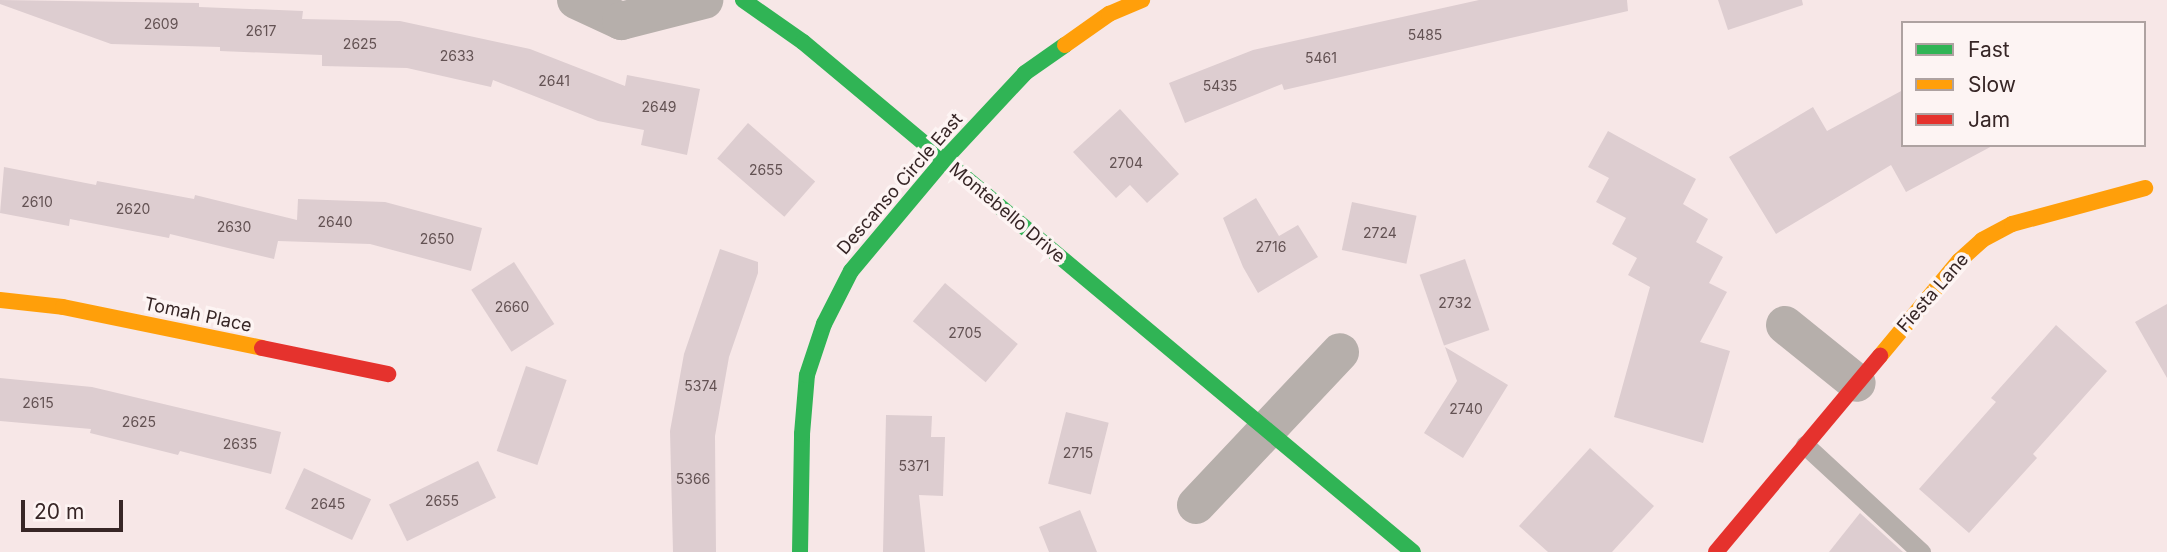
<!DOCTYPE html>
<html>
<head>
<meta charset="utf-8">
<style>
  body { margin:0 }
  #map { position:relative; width:2167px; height:552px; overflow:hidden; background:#f7e7e7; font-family:Inter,sans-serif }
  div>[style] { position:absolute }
  .building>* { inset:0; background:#ddcdd0; transform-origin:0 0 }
  .lane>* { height:19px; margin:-9.5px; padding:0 9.5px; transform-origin:9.5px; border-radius:9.5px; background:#b6afab }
  .street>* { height:38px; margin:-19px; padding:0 19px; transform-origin:19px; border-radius:19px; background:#b6afab }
  .fast>* { height:16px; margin:-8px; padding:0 8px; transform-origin:8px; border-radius:8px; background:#30b455 }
  .slow>* { height:16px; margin:-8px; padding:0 8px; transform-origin:8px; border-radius:8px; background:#ff9f0a }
  .jam>* { height:16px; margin:-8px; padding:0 8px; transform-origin:8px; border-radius:8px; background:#e5322d }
  span { translate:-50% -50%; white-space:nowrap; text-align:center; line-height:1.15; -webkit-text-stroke:7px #fdf4f3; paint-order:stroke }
  .number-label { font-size:14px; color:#635253 }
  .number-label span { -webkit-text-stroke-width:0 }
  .street-label { font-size:18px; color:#372626 }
  .legend { position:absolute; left:1901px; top:21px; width:245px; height:126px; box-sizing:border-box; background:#fdf4f3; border:2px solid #aea2a1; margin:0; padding:9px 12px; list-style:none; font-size:21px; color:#372626 }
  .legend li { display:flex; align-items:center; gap:14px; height:35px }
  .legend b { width:35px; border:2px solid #aea2a1 }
  .scale { position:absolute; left:21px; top:500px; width:102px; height:32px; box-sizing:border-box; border:4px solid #372626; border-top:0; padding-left:9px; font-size:21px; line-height:24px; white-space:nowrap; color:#372626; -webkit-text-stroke:5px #fdf4f3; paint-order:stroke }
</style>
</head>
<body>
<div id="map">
  <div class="building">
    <div style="clip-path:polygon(0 0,199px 3px,199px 7px,303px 11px,302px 19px,400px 21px,530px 49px,625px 86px,627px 75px,700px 89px,687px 155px,641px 145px,644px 130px,598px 121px,493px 80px,491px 87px,407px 68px,322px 66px,322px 55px,220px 51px,220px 47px,111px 44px,0 4px)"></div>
    <div style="clip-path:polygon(1479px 0,1627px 0,1628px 11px,1284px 90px,1282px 84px,1185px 123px,1169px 83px,1253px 50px)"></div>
    <div style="clip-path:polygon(1718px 0,1802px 0,1803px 5px,1728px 30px)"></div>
    <div style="clip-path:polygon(1903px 90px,1903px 145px,1994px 145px,1906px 192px,1891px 165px,1776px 234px,1729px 157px,1813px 107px,1827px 131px)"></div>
    <div style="clip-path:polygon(1120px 109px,1179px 174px,1147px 203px,1130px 185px,1116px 198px,1073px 152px)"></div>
    <div style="left:748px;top:123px;width:89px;height:47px;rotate:41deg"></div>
    <div style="clip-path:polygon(1608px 131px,1696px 179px,1683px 204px,1708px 219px,1696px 242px,1723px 257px,1709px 283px,1727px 292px,1700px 342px,1730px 351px,1703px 443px,1614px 417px,1650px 287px,1628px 275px,1637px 258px,1612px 244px,1626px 218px,1596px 202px,1609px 178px,1588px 167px)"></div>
    <div style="clip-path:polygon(4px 167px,96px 185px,97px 181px,194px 199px,195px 195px,297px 220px,298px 199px,385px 202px,482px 228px,471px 271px,370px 244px,278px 241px,274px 259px,170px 234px,169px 238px,70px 219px,69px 226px,0 213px)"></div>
    <div style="clip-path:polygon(1256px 198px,1279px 236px,1298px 225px,1318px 257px,1258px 293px,1243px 267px,1223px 218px)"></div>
    <div style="left:1352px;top:202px;width:66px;height:49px;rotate:12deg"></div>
    <div style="clip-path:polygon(720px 249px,758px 262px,758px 273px,729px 357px,715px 436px,716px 552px,673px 552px,670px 431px,684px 354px)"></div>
    <div style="left:1465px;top:259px;width:75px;height:48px;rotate:71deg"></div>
    <div style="left:514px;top:262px;width:74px;height:51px;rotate:57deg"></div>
    <div style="left:945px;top:283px;width:95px;height:50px;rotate:40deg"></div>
    <div style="clip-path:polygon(2167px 304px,2167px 378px,2135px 322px)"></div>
    <div style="clip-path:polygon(2056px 325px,2107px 371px,2033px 454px,2037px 458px,1969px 533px,1919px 489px,1996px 402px,1991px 398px)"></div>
    <div style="clip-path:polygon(1445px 347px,1508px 385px,1463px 458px,1424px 433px,1457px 381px)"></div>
    <div style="left:526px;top:366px;width:43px;height:90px;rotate:19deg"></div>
    <div style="clip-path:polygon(0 378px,92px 387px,281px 432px,271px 474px,180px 451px,178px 455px,90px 433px,91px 429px,0 421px)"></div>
    <div style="left:1066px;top:412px;width:44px;height:74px;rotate:14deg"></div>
    <div style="clip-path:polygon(886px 415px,932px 416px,931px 437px,945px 437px,943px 496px,919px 495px,925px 552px,883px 552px)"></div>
    <div style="clip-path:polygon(1590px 448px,1654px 506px,1612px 552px,1548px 552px,1519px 526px)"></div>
    <div style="left:478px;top:461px;width:41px;height:99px;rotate:64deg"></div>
    <div style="left:304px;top:468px;width:74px;height:45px;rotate:25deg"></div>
    <div style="clip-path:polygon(1080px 510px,1097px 552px,1049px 552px,1039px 527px)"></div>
    <div style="clip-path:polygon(1860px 513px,1903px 552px,1829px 552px)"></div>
  </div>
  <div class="lane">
    <div style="left:1805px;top:445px;width:158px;rotate:42.7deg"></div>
  </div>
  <div class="street">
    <div style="left:576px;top:0;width:50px;rotate:25deg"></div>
    <div style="left:621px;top:21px;width:86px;rotate:-14.2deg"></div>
    <div style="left:1785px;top:325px;width:92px;rotate:38.9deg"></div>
    <div style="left:1196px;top:505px;width:210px;rotate:-46.7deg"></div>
  </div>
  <div class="fast">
    <div style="left:743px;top:0;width:73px;rotate:35deg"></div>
    <div style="left:803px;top:42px;width:795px;rotate:39.9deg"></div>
    <div style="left:800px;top:552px;width:118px;rotate:-89deg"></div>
    <div style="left:802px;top:434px;width:59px;rotate:-85.2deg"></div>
    <div style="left:807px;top:375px;width:54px;rotate:-71.6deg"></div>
    <div style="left:824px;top:324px;width:59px;rotate:-63deg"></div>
    <div style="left:851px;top:271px;width:145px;rotate:-50deg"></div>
    <div style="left:944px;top:160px;width:119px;rotate:-47deg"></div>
    <div style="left:1025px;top:73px;width:49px;rotate:-35deg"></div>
  </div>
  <div class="slow">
    <div style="left:1065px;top:45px;width:54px;rotate:-35.2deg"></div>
    <div style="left:1109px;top:14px;width:36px;rotate:-23deg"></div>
    <div style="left:0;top:300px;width:63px;rotate:6.3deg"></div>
    <div style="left:63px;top:307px;width:203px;rotate:11.6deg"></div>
    <div style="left:1880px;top:356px;width:124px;rotate:-50.3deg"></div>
    <div style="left:1959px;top:261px;width:31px;rotate:-42deg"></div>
    <div style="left:1982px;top:240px;width:34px;rotate:-28deg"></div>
    <div style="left:2012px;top:224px;width:138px;rotate:-15.1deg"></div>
  </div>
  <div class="jam">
    <div style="left:262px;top:348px;width:129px;rotate:11.7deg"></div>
    <div style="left:1716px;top:552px;width:256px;rotate:-50.1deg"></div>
  </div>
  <div class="number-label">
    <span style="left:161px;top:24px">2609</span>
    <span style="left:261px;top:31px">2617</span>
    <span style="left:1425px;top:35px">5485</span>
    <span style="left:360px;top:44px">2625</span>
    <span style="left:457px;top:56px">2633</span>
    <span style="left:1321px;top:58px">5461</span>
    <span style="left:554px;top:81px">2641</span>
    <span style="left:1220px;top:86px">5435</span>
    <span style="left:659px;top:107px">2649</span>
    <span style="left:1126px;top:163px">2704</span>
    <span style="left:766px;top:170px">2655</span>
    <span style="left:37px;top:202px">2610</span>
    <span style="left:133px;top:209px">2620</span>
    <span style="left:335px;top:222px">2640</span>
    <span style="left:234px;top:227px">2630</span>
    <span style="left:1380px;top:233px">2724</span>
    <span style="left:437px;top:239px">2650</span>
    <span style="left:1271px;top:247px">2716</span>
    <span style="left:1455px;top:303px">2732</span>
    <span style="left:512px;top:307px">2660</span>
    <span style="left:965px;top:333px">2705</span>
    <span style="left:701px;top:386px">5374</span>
    <span style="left:38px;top:403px">2615</span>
    <span style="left:1466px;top:409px">2740</span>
    <span style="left:139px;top:422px">2625</span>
    <span style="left:240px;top:444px">2635</span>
    <span style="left:1078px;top:453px">2715</span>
    <span style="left:914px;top:466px">5371</span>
    <span style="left:693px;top:479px">5366</span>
    <span style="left:442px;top:501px">2655</span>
    <span style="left:328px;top:504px">2645</span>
  </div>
  <div class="street-label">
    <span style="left:900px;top:184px;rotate:-49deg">Descanso Circle East</span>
    <span style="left:1007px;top:213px;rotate:40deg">Montebello Drive</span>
    <span style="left:1933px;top:293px;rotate:-49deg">Fiesta Lane</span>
    <span style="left:198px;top:315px;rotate:12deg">Tomah Place</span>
  </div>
  <ul class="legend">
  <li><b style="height:9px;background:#30b455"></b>Fast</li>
  <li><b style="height:9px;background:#ff9f0a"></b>Slow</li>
  <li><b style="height:9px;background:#e5322d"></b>Jam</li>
  </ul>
  <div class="scale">20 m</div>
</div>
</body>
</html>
